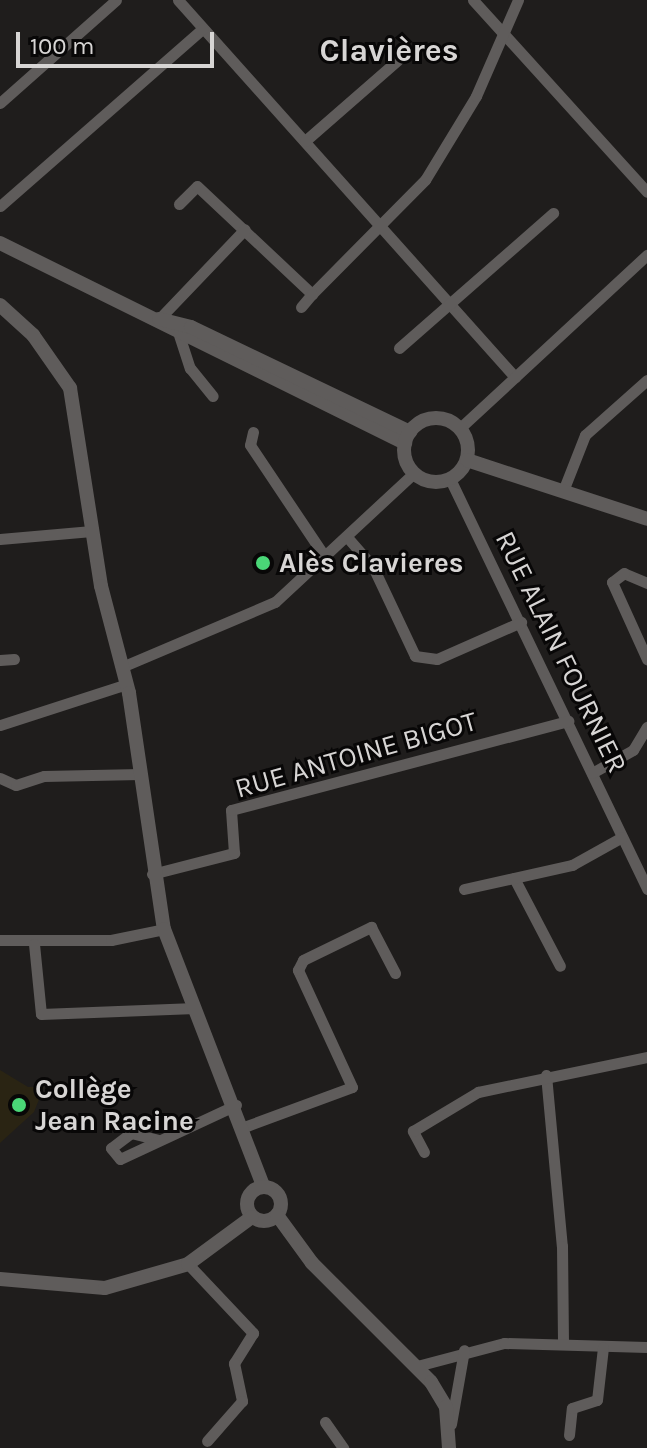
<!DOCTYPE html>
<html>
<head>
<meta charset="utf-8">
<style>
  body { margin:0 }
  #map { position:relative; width:647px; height:1448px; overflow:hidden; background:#1f1d1c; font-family:Karla,sans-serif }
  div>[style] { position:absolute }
  .education>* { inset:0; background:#2a2413 }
  .minor>* { height:11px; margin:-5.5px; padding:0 5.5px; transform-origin:5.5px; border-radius:5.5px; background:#5f5c5b }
  .tertiary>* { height:14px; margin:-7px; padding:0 7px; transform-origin:7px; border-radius:7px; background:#5f5c5b }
  .tertiary>.ring { margin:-7px; padding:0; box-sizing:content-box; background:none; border:14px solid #5f5c5b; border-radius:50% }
  .dots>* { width:22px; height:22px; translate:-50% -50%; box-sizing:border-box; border:4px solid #080707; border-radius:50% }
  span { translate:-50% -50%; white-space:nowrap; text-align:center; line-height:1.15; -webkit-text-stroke:6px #080707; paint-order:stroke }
  .poi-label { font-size:28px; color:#d7d5d4; font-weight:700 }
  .left { translate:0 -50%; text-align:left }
  .street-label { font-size:28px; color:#d7d5d4 }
  .quarter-label { font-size:32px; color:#d7d5d4; font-weight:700 }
  .scale { position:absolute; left:16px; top:32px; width:198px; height:36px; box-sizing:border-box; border:4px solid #d7d5d4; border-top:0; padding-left:10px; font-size:24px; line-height:28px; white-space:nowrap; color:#d7d5d4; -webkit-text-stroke:6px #080707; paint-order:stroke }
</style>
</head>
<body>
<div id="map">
  <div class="education">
    <div style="clip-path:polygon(0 1070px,28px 1087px,44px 1087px,34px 1112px,0 1143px)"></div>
  </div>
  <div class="minor">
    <div style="left:178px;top:0;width:506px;rotate:48.21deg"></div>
    <div style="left:473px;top:0;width:259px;rotate:47.8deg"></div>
    <div style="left:0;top:103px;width:155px;rotate:-41.6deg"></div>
    <div style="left:305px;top:141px;width:123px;rotate:-41.1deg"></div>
    <div style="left:179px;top:204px;width:25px;rotate:-45deg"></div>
    <div style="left:197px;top:186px;width:158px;rotate:43.2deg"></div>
    <div style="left:312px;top:294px;width:161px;rotate:-45.3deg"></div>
    <div style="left:425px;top:180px;width:98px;rotate:-58.7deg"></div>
    <div style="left:476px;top:96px;width:105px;rotate:-66.4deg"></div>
    <div style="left:0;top:206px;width:269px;rotate:-41.2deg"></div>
    <div style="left:301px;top:307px;width:17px;rotate:-50deg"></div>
    <div style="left:159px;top:319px;width:124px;rotate:-46.3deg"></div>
    <div style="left:179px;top:335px;width:35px;rotate:72deg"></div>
    <div style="left:190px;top:368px;width:36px;rotate:51deg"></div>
    <div style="left:399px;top:348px;width:205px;rotate:-41.2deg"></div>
    <div style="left:460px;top:428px;width:255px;rotate:-42.8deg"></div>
    <div style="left:253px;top:432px;width:13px;rotate:103deg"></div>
    <div style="left:250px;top:445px;width:135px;rotate:56.2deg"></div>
    <div style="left:450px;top:479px;width:455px;rotate:64.3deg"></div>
    <div style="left:563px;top:491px;width:60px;rotate:-68.6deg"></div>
    <div style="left:585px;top:435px;width:83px;rotate:-41.6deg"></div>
    <div style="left:347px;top:537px;width:40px;rotate:49deg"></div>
    <div style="left:373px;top:567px;width:98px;rotate:64.7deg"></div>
    <div style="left:415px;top:656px;width:22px;rotate:8deg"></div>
    <div style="left:437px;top:659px;width:92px;rotate:-23.8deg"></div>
    <div style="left:0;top:539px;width:92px;rotate:-5deg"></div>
    <div style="left:647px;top:583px;width:25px;rotate:-157deg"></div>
    <div style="left:624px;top:573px;width:15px;rotate:143deg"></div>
    <div style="left:612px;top:582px;width:85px;rotate:65.6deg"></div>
    <div style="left:0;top:660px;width:14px;rotate:-4deg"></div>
    <div style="left:124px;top:666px;width:164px;rotate:-23deg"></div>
    <div style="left:275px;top:602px;width:190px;rotate:-42.9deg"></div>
    <div style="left:0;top:725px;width:133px;rotate:-17.9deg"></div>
    <div style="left:592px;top:773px;width:47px;rotate:-29.3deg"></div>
    <div style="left:633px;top:750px;width:27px;rotate:-59deg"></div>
    <div style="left:0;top:778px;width:17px;rotate:24deg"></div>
    <div style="left:16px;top:785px;width:29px;rotate:-18deg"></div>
    <div style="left:44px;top:776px;width:96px;rotate:-1.2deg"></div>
    <div style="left:152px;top:874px;width:85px;rotate:-14.4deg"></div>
    <div style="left:234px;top:853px;width:43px;rotate:-94deg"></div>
    <div style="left:231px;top:810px;width:349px;rotate:-14.8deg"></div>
    <div style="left:514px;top:878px;width:99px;rotate:62.4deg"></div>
    <div style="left:464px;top:889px;width:111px;rotate:-12.5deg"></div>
    <div style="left:572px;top:865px;width:57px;rotate:-29.2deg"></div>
    <div style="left:0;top:940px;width:111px"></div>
    <div style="left:111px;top:940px;width:54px;rotate:-11.7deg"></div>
    <div style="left:34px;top:944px;width:70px;rotate:84.3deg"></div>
    <div style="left:41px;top:1014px;width:154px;rotate:-2.2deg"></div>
    <div style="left:546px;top:1075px;width:172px;rotate:84.7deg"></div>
    <div style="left:562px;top:1246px;width:98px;rotate:89.4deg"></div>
    <div style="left:244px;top:1127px;width:115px;rotate:-20.3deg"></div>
    <div style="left:352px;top:1087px;width:129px;rotate:-114.8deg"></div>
    <div style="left:298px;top:970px;width:11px;rotate:-63deg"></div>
    <div style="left:303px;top:960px;width:76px;rotate:-25.9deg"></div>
    <div style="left:371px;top:927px;width:52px;rotate:62.4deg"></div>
    <div style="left:159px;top:1140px;width:29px;rotate:-166deg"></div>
    <div style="left:131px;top:1133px;width:25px;rotate:143deg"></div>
    <div style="left:111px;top:1148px;width:14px;rotate:51deg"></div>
    <div style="left:120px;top:1159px;width:128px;rotate:-25deg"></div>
    <div style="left:424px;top:1152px;width:24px;rotate:-118deg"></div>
    <div style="left:413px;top:1131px;width:76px;rotate:-31deg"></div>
    <div style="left:478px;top:1092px;width:173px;rotate:-11.7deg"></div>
    <div style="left:188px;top:1264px;width:95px;rotate:46.7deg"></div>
    <div style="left:253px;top:1333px;width:36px;rotate:122deg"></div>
    <div style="left:234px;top:1363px;width:39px;rotate:78deg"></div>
    <div style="left:242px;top:1401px;width:53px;rotate:131.2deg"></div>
    <div style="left:417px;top:1366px;width:90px;rotate:-14.8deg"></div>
    <div style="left:504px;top:1343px;width:143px;rotate:1.6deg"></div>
    <div style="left:325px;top:1422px;width:32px;rotate:55deg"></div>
    <div style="left:451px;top:1424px;width:75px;rotate:-80deg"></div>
    <div style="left:569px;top:1435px;width:27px;rotate:-84deg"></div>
    <div style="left:572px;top:1408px;width:26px;rotate:-18deg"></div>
    <div style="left:597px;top:1400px;width:53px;rotate:-83.5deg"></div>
  </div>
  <div class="tertiary">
    <div style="left:0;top:243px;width:452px;rotate:26.3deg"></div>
    <div style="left:0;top:305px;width:45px;rotate:42.3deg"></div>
    <div style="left:33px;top:335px;width:65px;rotate:55.1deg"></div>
    <div style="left:70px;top:388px;width:200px;rotate:81.1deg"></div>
    <div style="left:101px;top:586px;width:111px;rotate:75.3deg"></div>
    <div style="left:129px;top:693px;width:239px;rotate:81.6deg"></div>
    <div style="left:164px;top:929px;width:275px;rotate:68.9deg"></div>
    <div style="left:159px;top:319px;width:33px;rotate:14deg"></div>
    <div style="left:191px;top:327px;width:243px;rotate:25.6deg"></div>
    <div class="ring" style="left:404px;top:418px;width:50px;height:50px"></div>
    <div style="left:467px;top:460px;width:189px;rotate:18.1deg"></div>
    <div class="ring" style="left:247px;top:1187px;width:20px;height:20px"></div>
    <div style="left:277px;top:1215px;width:59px;rotate:53.9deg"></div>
    <div style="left:312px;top:1263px;width:168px;rotate:45deg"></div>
    <div style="left:431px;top:1382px;width:29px;rotate:59deg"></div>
    <div style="left:446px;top:1407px;width:41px;rotate:85.8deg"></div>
    <div style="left:0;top:1279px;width:105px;rotate:4.9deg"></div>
    <div style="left:105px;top:1288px;width:86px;rotate:-16.1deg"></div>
    <div style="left:188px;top:1264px;width:79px;rotate:-36.3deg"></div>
  </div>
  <div class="dots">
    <div style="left:263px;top:563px;background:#4ad677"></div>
    <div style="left:19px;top:1105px;background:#4ad677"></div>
  </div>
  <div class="poi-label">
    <span class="left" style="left:279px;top:563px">Alès Clavieres</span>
    <span class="left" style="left:35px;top:1105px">Collège<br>Jean Racine</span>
  </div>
  <div class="street-label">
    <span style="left:561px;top:652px;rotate:64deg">RUE ALAIN FOURNIER</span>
    <span style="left:356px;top:755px;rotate:-16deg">RUE ANTOINE BIGOT</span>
  </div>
  <div class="quarter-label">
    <span style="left:389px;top:51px">Clavières</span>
  </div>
  <div class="scale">100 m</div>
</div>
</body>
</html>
